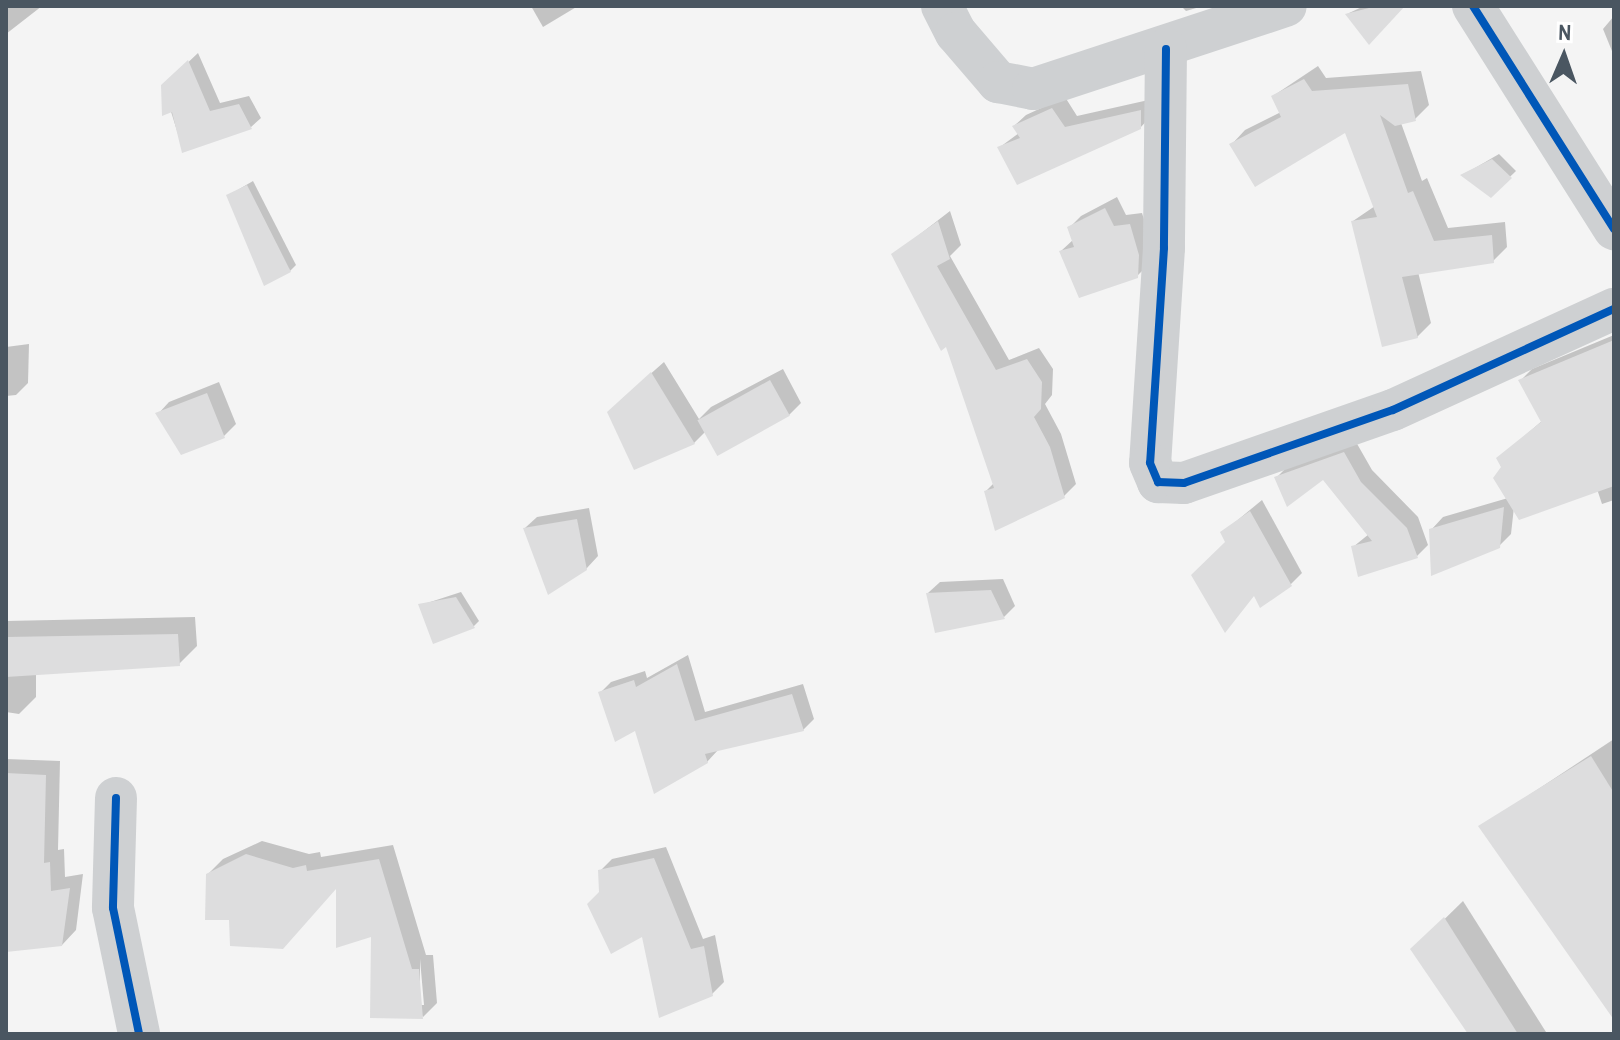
<!DOCTYPE html>
<html>
<head>
<meta charset="utf-8">
<style>
  body { margin:0 }
  #map { position:relative; width:1620px; height:1040px; overflow:hidden; background:#f4f4f4; font-family:"Archivo Narrow",sans-serif }
  div>[style] { position:absolute }
  .shadow>* { inset:0; background:#0003 }
  .building>* { inset:0; background:#ddddde; transform-origin:0 0 }
  .minor>* { height:42px; margin:-21px; padding:0 21px; transform-origin:21px; border-radius:21px; background:#ced0d2 }
  .cycleway>* { height:8px; margin:-4px; padding:0 4px; transform-origin:4px; border-radius:4px; background:#0057b8 }
  span { translate:-50% -50%; white-space:nowrap; text-align:center; line-height:1.15; -webkit-text-stroke:7px #fff; paint-order:stroke }
  .frame { position:absolute; inset:0; border:8px solid #4a5661; pointer-events:none }
  .north { position:absolute; left:1524px; top:16px; width:80px; height:80px; -webkit-text-stroke:6px #fff; paint-order:stroke; rotate:2deg; font-size:22px; font-weight:700; line-height:32px; text-align:center; color:#4a5661 }
  .north::after { content:''; display:block; margin:auto; width:28px; height:36px; background:#4a5661; clip-path:polygon(50% 0,100% 100%,50% 72%,0 100%) }
</style>
</head>
<body>
<div id="map">
  <div class="shadow">
    <div style="clip-path:polygon(6px 6px,42px 6px,6px 34px)"></div>
    <div style="clip-path:polygon(531px 6px,578px 6px,543px 27px)"></div>
    <div style="clip-path:polygon(1181px 6px,1203px 6px,1186px 11px)"></div>
    <div style="clip-path:polygon(1364px 6px,1402px 6px,1347px 14px)"></div>
    <div style="clip-path:polygon(1614px 16px,1614px 56px,1603px 29px)"></div>
    <div style="clip-path:polygon(198px 53px,220px 103px,249px 96px,261px 118px,251px 127px,183px 150px,163px 86px)"></div>
    <div style="clip-path:polygon(1318px 66px,1326px 78px,1421px 71px,1429px 105px,1415px 119px,1401px 123px,1422px 181px,1427px 178px,1448px 228px,1505px 222px,1507px 247px,1493px 261px,1418px 272px,1431px 323px,1417px 337px,1353px 221px,1375px 206px,1346px 130px,1232px 144px,1245px 130px,1281px 112px,1273px 96px)"></div>
    <div style="clip-path:polygon(1065px 97px,1077px 116px,1153px 99px,1152px 115px,1140px 128px,1000px 147px,1019px 133px,1014px 126px,1026px 115px)"></div>
    <div style="clip-path:polygon(1499px 154px,1516px 171px,1491px 195px,1463px 175px)"></div>
    <div style="clip-path:polygon(253px 181px,296px 265px,290px 271px,229px 195px)"></div>
    <div style="clip-path:polygon(1117px 197px,1126px 215px,1142px 213px,1151px 242px,1149px 264px,1137px 276px,1061px 251px,1074px 239px,1069px 228px,1081px 216px)"></div>
    <div style="clip-path:polygon(950px 211px,961px 245px,950px 256px,1009px 360px,1039px 348px,1053px 369px,1052px 395px,1045px 404px,1061px 434px,1076px 484px,1064px 496px,986px 491px,994px 483px,947px 344px,893px 255px)"></div>
    <div style="clip-path:polygon(1614px 335px,1614px 500px,1602px 504px,1597px 489px,1514px 507px,1511px 534px,1499px 546px,1431px 530px,1443px 517px,1508px 498px,1499px 458px,1543px 420px,1520px 381px,1532px 369px)"></div>
    <div style="clip-path:polygon(29px 344px,28px 383px,16px 395px,6px 396px,6px 347px)"></div>
    <div style="clip-path:polygon(664px 362px,699px 419px,711px 407px,783px 369px,801px 403px,789px 415px,706px 431px,694px 443px,635px 468px,621px 400px)"></div>
    <div style="clip-path:polygon(219px 382px,236px 424px,224px 436px,158px 414px,169px 402px)"></div>
    <div style="clip-path:polygon(1356px 442px,1372px 470px,1418px 517px,1428px 545px,1417px 556px,1353px 547px,1369px 534px,1324px 477px,1277px 477px,1288px 466px)"></div>
    <div style="clip-path:polygon(1262px 500px,1302px 573px,1290px 585px,1255px 594px,1222px 533px)"></div>
    <div style="clip-path:polygon(589px 508px,598px 556px,586px 569px,525px 528px,537px 517px)"></div>
    <div style="clip-path:polygon(1003px 579px,1015px 606px,1004px 617px,928px 593px,940px 582px)"></div>
    <div style="clip-path:polygon(461px 592px,479px 621px,473px 627px,421px 605px)"></div>
    <div style="clip-path:polygon(195px 617px,197px 646px,179px 664px,36px 673px,36px 697px,19px 714px,6px 712px,6px 621px)"></div>
    <div style="clip-path:polygon(688px 655px,705px 712px,803px 684px,814px 719px,803px 730px,718px 750px,707px 762px,636px 729px,600px 693px,611px 682px,645px 671px,647px 678px)"></div>
    <div style="clip-path:polygon(1614px 739px,1614px 993px,1481px 827px)"></div>
    <div style="clip-path:polygon(6px 759px,60px 761px,58px 850px,64px 849px,65px 877px,83px 874px,76px 930px,62px 945px,6px 950px)"></div>
    <div style="clip-path:polygon(evenodd,262px 841px,309px 854px,320px 852px,321px 857px,393px 845px,426px 955px,433px 955px,437px 1003px,423px 1017px,338px 886px,230px 918px,208px 874px,223px 859px,262px 841px,420px 959px,424px 1005px,420px 1005px,420px 959px)"></div>
    <div style="clip-path:polygon(666px 847px,703px 939px,715px 935px,724px 982px,712px 994px,601px 892px,600px 871px,612px 859px)"></div>
    <div style="clip-path:polygon(1463px 901px,1546px 1032px,1544px 1034px,1471px 1034px,1413px 950px)"></div>
  </div>
  <div class="building">
    <div style="clip-path:polygon(1377px 6px,1405px 6px,1369px 45px,1345px 14px)"></div>
    <div style="clip-path:polygon(188px 60px,210px 111px,239px 104px,252px 129px,182px 153px,172px 112px,162px 116px,161px 85px)"></div>
    <div style="clip-path:polygon(1304px 79px,1312px 91px,1408px 84px,1416px 121px,1395px 126px,1380px 115px,1408px 193px,1413px 191px,1434px 241px,1492px 235px,1494px 263px,1402px 277px,1418px 338px,1382px 347px,1351px 221px,1377px 217px,1345px 133px,1255px 187px,1229px 144px,1281px 117px,1271px 96px)"></div>
    <div style="clip-path:polygon(1052px 108px,1065px 127px,1141px 110px,1141px 129px,1017px 185px,997px 147px,1020px 138px,1012px 126px)"></div>
    <div style="clip-path:polygon(1492px 159px,1512px 178px,1491px 198px,1460px 175px)"></div>
    <div style="clip-path:polygon(247px 185px,291px 272px,264px 286px,226px 195px)"></div>
    <div style="clip-path:polygon(1105px 208px,1114px 226px,1130px 224px,1139px 255px,1138px 278px,1079px 298px,1059px 251px,1074px 247px,1067px 227px)"></div>
    <div style="clip-path:polygon(938px 221px,950px 259px,937px 266px,996px 370px,1027px 359px,1042px 382px,1041px 409px,1034px 417px,1050px 447px,1065px 498px,995px 531px,984px 491px,994px 488px,946px 347px,941px 351px,891px 254px)"></div>
    <div style="clip-path:polygon(1614px 340px,1614px 486px,1519px 520px,1493px 478px,1501px 467px,1496px 458px,1541px 422px,1518px 380px)"></div>
    <div style="clip-path:polygon(651px 372px,695px 444px,634px 470px,607px 412px)"></div>
    <div style="left:770px;top:380px;width:41px;height:83px;rotate:61deg"></div>
    <div style="clip-path:polygon(207px 393px,225px 438px,181px 455px,155px 413px)"></div>
    <div style="clip-path:polygon(1344px 452px,1361px 482px,1407px 528px,1418px 558px,1358px 577px,1351px 546px,1372px 541px,1323px 480px,1287px 507px,1274px 477px)"></div>
    <div style="clip-path:polygon(1504px 507px,1500px 548px,1431px 576px,1429px 529px)"></div>
    <div style="clip-path:polygon(1250px 511px,1292px 586px,1260px 608px,1254px 596px,1225px 633px,1191px 575px,1225px 542px,1220px 532px)"></div>
    <div style="clip-path:polygon(577px 519px,587px 570px,548px 595px,523px 528px)"></div>
    <div style="clip-path:polygon(991px 590px,1005px 619px,935px 633px,926px 593px)"></div>
    <div style="clip-path:polygon(456px 597px,475px 628px,433px 644px,418px 604px)"></div>
    <div style="clip-path:polygon(178px 634px,180px 666px,6px 677px,6px 637px)"></div>
    <div style="clip-path:polygon(677px 664px,695px 721px,792px 694px,804px 731px,705px 754px,708px 763px,654px 794px,635px 731px,615px 742px,598px 692px,634px 680px,636px 687px)"></div>
    <div style="clip-path:polygon(1591px 756px,1614px 793px,1614px 1020px,1478px 826px)"></div>
    <div style="clip-path:polygon(6px 773px,46px 775px,44px 863px,50px 862px,51px 891px,70px 888px,62px 946px,6px 952px)"></div>
    <div style="clip-path:polygon(246px 854px,293px 868px,306px 865px,307px 871px,379px 859px,412px 969px,419px 969px,423px 1019px,370px 1018px,371px 937px,336px 948px,336px 889px,283px 949px,230px 946px,229px 920px,205px 920px,206px 874px)"></div>
    <div style="clip-path:polygon(654px 858px,691px 949px,704px 946px,713px 996px,659px 1018px,642px 937px,611px 954px,587px 904px,599px 892px,598px 870px)"></div>
    <div style="clip-path:polygon(1444px 917px,1518px 1034px,1468px 1034px,1410px 949px)"></div>
  </div>
  <div class="minor">
    <div style="left:942px;top:6px;width:30px;rotate:63deg"></div>
    <div style="left:956px;top:33px;width:65px;rotate:49.4deg"></div>
    <div style="left:998px;top:82px;width:36px;rotate:11deg"></div>
    <div style="left:1033px;top:89px;width:266px;rotate:-18.2deg"></div>
    <div style="left:1473px;top:6px;width:264px;rotate:57.7deg"></div>
    <div style="left:1166px;top:49px;width:199px;rotate:90.6deg"></div>
    <div style="left:1164px;top:248px;width:215px;rotate:93.7deg"></div>
    <div style="left:1150px;top:463px;width:21px;rotate:67deg"></div>
    <div style="left:1158px;top:482px;width:26px;rotate:2deg"></div>
    <div style="left:1184px;top:483px;width:221px;rotate:-19.3deg"></div>
    <div style="left:1393px;top:410px;width:243px;rotate:-24.6deg"></div>
    <div style="left:116px;top:798px;width:110px;rotate:91.6deg"></div>
    <div style="left:113px;top:908px;width:129px;rotate:78.3deg"></div>
  </div>
  <div class="cycleway">
    <div style="left:1473px;top:6px;width:264px;rotate:57.7deg"></div>
    <div style="left:1166px;top:49px;width:199px;rotate:90.6deg"></div>
    <div style="left:1164px;top:248px;width:215px;rotate:93.7deg"></div>
    <div style="left:1150px;top:463px;width:21px;rotate:67deg"></div>
    <div style="left:1158px;top:482px;width:26px;rotate:2deg"></div>
    <div style="left:1184px;top:483px;width:221px;rotate:-19.3deg"></div>
    <div style="left:1393px;top:410px;width:243px;rotate:-24.6deg"></div>
    <div style="left:116px;top:798px;width:110px;rotate:91.6deg"></div>
    <div style="left:113px;top:908px;width:129px;rotate:78.3deg"></div>
  </div>
  <div class="frame"></div>
  <div class="north">N</div>
</div>
</body>
</html>
